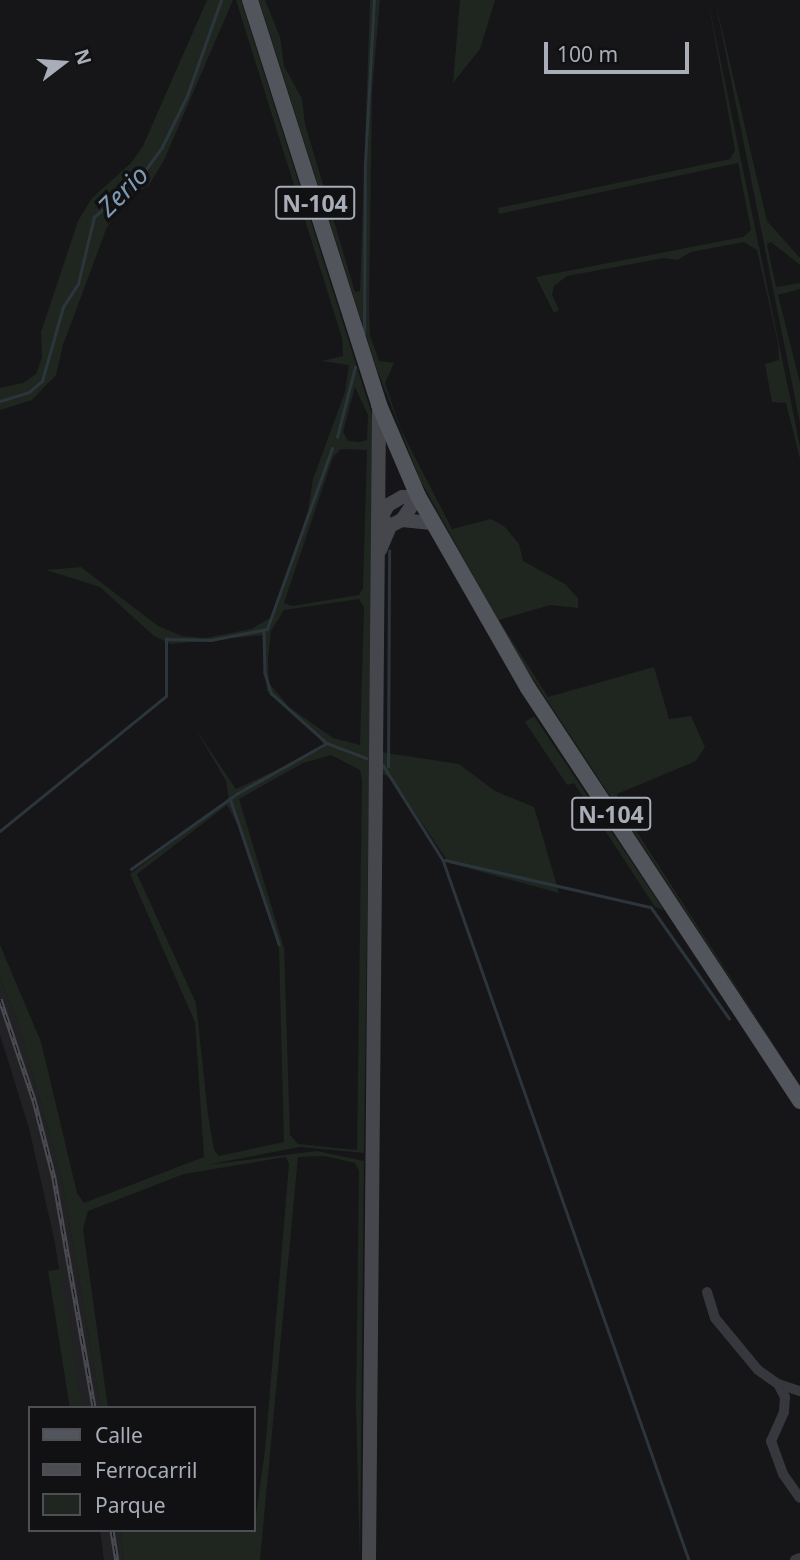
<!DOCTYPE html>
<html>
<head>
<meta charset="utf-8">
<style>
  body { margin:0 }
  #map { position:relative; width:800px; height:1560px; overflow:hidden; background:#161618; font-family:"Noto Sans",sans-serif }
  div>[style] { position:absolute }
  .built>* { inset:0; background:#222225 }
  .green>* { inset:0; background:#1e261f; transform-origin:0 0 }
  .stream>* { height:2.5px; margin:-1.25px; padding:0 1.25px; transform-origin:1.25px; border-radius:1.25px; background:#2c353c }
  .street>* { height:10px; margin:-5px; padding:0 5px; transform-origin:5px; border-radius:5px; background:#37383d }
  .secondary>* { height:14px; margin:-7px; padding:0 7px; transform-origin:7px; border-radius:7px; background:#45474d }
  .primary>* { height:16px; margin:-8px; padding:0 8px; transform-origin:8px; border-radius:8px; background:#53555c }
  .rail>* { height:5px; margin-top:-2.5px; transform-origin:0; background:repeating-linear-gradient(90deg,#111113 0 8px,#4a4c52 0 16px); box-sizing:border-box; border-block:2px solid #4a4c52 }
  span { translate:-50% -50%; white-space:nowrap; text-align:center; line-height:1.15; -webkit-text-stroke:7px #111113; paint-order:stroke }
  .shield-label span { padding:2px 5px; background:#111113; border:2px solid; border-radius:5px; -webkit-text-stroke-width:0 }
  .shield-label { font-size:23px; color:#a8adb8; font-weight:700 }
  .water-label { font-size:26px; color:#7f9bb3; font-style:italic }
  .legend { position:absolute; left:28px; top:1406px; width:228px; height:126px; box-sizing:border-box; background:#111113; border:2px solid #4d4f55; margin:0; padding:9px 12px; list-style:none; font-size:21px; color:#a8adb8 }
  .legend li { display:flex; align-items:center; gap:14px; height:35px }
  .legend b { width:35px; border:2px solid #4d4f55 }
  .north { position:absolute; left:28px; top:28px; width:70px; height:70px; -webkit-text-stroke:5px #111113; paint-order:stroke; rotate:73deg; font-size:19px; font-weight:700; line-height:28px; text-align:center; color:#a8adb8 }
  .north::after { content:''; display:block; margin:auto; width:24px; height:32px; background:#a8adb8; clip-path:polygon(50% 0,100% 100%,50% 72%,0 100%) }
  .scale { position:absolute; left:544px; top:42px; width:145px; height:32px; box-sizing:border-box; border:4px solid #a8adb8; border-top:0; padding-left:9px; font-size:21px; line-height:24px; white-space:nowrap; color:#a8adb8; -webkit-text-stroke:5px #111113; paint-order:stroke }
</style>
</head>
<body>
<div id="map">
  <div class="built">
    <div style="clip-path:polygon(0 978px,18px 1023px,62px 1179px,101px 1408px,81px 1408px,55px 1243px,29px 1128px,0 1035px)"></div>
    <div style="clip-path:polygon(100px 1530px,120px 1530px,124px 1560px,104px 1560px)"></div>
  </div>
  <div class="green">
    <div style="clip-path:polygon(207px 0,233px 0,164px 160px,149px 185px,126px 200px,107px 227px,63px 345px,56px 375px,32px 400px,0 410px,0 388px,23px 383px,36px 374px,42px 357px,41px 332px,78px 221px,92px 198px,131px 163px,143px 146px)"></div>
    <div style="clip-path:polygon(evenodd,236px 0,241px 0,374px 421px,364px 1153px,300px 1147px,206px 1165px,317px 1151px,364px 1161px,360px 1560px,356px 1406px,359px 1171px,355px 1163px,324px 1156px,298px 1157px,260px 1560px,124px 1560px,120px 1530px,254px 1530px,265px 1450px,289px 1164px,286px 1157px,184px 1174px,88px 1211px,83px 1229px,108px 1408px,101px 1408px,62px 1179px,18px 1023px,0 978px,0 945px,41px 1042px,77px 1193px,84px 1203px,204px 1157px,195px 1022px,130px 874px,229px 800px,226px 781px,195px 728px,236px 789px,325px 747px,316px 732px,267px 691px,264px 635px,171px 644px,154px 636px,100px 587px,46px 570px,81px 567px,158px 626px,182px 636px,206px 638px,251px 629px,272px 617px,308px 511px,313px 479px,345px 392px,349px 365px,322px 361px,343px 356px,342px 338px,236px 0,355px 387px,368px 415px,367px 440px,360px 442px,348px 441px,343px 432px,355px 387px,236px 0,341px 449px,367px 450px,363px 588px,359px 595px,292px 606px,284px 603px,333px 457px,341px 449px,236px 0,359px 599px,364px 607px,360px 745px,333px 738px,289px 707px,269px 683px,268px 659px,271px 631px,284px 610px,359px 599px,236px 0,331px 755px,360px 770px,362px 780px,357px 1150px,298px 1144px,290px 1135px,284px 948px,239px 799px,303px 763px,331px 755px,236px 0,227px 805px,244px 836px,279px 949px,284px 1142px,219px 1156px,214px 1150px,208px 1115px,196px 1003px,137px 874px,227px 805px)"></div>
    <div style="clip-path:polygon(259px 0,265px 0,280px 37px,284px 66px,302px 99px,305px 124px,355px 292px,360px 291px,370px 0,380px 0,372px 91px,369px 309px,370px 335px,379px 361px,394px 363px,385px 383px,401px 430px,452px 529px,491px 519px,505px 527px,519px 544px,523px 561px,565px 584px,578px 598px,578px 608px,550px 605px,499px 620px,548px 697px,654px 667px,669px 719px,691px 716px,705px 747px,696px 761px,617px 794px,619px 804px,800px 1085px,518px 656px,420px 480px,376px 367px)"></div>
    <div style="clip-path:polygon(460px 0,495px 0,480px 49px,453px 83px)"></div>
    <div style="clip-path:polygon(708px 0,800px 446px,800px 459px,786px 403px,772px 402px,765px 364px,779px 360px,778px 343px,757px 250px,744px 242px,691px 252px,677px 260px,664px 258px,567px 276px,554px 286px,552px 295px,559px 310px,554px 313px,536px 277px,743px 237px,751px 230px,738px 163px,499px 214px,498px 208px,730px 159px,735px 150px)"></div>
    <div style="clip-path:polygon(715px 0,767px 221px,800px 258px,800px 265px,771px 242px,767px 244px,776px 287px,800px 283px,800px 289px,778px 295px,800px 383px,800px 423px)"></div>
    <div style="clip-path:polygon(534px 716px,664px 910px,655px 907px,574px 783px,567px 785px,525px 722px)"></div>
    <div style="clip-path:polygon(380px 752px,459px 764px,495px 791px,534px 807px,559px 893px,449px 863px,393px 780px,380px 772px)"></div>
    <div style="left:60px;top:1269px;width:141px;height:12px;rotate:81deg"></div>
  </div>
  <div class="stream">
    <div style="left:364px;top:334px;width:170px;rotate:-89.7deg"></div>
    <div style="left:365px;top:164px;width:164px;rotate:-86.9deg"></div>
    <div style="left:0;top:401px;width:30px;rotate:-17deg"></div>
    <div style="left:29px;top:392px;width:17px;rotate:-40deg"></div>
    <div style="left:42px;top:381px;width:77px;rotate:-74.2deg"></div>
    <div style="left:63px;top:307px;width:27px;rotate:-57deg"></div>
    <div style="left:78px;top:284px;width:69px;rotate:-76.6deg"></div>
    <div style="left:94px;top:217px;width:59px;rotate:-40.2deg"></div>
    <div style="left:139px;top:179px;width:39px;rotate:-54deg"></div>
    <div style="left:162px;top:147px;width:57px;rotate:-63.9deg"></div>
    <div style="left:187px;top:96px;width:102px;rotate:-70.5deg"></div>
    <div style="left:337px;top:437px;width:72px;rotate:-75.6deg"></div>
    <div style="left:264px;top:632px;width:41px;rotate:88.6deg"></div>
    <div style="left:265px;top:673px;width:21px;rotate:73deg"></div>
    <div style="left:271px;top:693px;width:75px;rotate:41.8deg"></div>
    <div style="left:327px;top:743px;width:42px;rotate:21deg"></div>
    <div style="left:383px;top:765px;width:112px;rotate:57.7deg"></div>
    <div style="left:443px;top:860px;width:742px;rotate:70.64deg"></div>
    <div style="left:388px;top:767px;width:216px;rotate:-89.7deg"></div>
    <div style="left:230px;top:798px;width:154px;rotate:71.4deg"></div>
    <div style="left:0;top:831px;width:214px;rotate:-39.1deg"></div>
    <div style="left:166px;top:696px;width:57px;rotate:-90deg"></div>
    <div style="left:166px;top:639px;width:45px;rotate:1.3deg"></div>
    <div style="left:211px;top:640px;width:57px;rotate:-11.1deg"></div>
    <div style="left:267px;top:629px;width:192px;rotate:-70.2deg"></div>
    <div style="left:445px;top:860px;width:211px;rotate:12.9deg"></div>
    <div style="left:651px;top:907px;width:136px;rotate:54.9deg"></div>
    <div style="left:131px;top:869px;width:131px;rotate:-35.4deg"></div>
    <div style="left:238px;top:793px;width:102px;rotate:-29.3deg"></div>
  </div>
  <div class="street">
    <div style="left:707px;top:1292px;width:27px;rotate:73deg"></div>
    <div style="left:715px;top:1318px;width:67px;rotate:50.4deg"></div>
    <div style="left:758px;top:1370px;width:24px;rotate:35deg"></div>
    <div style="left:778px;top:1384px;width:23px;rotate:18deg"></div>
    <div style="left:778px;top:1384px;width:15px;rotate:62deg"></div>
    <div style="left:785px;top:1397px;width:15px;rotate:94deg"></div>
    <div style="left:784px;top:1412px;width:32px;rotate:114deg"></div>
    <div style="left:771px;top:1441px;width:35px;rotate:70deg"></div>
    <div style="left:783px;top:1474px;width:29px;rotate:55deg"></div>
    <div style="left:795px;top:1560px;width:5px;rotate:-22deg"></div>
  </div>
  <div class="secondary">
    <div style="left:402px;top:520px;width:30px;rotate:6deg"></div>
    <div style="left:380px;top:550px;width:26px;rotate:-67deg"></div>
    <div style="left:390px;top:526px;width:13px;rotate:-27deg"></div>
    <div style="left:402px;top:520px;width:29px;rotate:-56deg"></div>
    <div style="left:418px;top:496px;width:16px;rotate:176deg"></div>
    <div style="left:402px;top:497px;width:16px;rotate:150deg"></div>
    <div style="left:388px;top:505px;width:15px;rotate:118deg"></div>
    <div style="left:381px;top:518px;width:12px;rotate:42deg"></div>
    <div style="left:369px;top:1560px;width:1153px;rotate:-89.5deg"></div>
  </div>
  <div class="primary">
    <div style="left:250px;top:0;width:425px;rotate:72.3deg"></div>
    <div style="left:379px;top:405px;width:99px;rotate:66.8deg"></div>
    <div style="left:418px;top:496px;width:221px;rotate:60.2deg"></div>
    <div style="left:528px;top:688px;width:495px;rotate:56.6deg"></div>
  </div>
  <div class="rail">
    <div style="left:0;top:999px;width:107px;rotate:71.4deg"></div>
    <div style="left:34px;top:1100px;width:81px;rotate:75.6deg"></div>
    <div style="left:54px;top:1178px;width:233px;rotate:80.1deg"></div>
    <div style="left:112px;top:1530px;width:30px;rotate:81deg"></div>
  </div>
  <div class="shield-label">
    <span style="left:315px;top:203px">N-104</span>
    <span style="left:611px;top:814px">N-104</span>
  </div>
  <div class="water-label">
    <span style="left:123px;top:191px;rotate:-45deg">Zerio</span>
  </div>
  <ul class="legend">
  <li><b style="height:9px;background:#53555c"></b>Calle</li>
  <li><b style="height:9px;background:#4a4c52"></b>Ferrocarril</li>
  <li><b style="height:19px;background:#1e261f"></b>Parque</li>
  </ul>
  <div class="north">N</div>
  <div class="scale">100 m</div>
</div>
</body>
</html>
